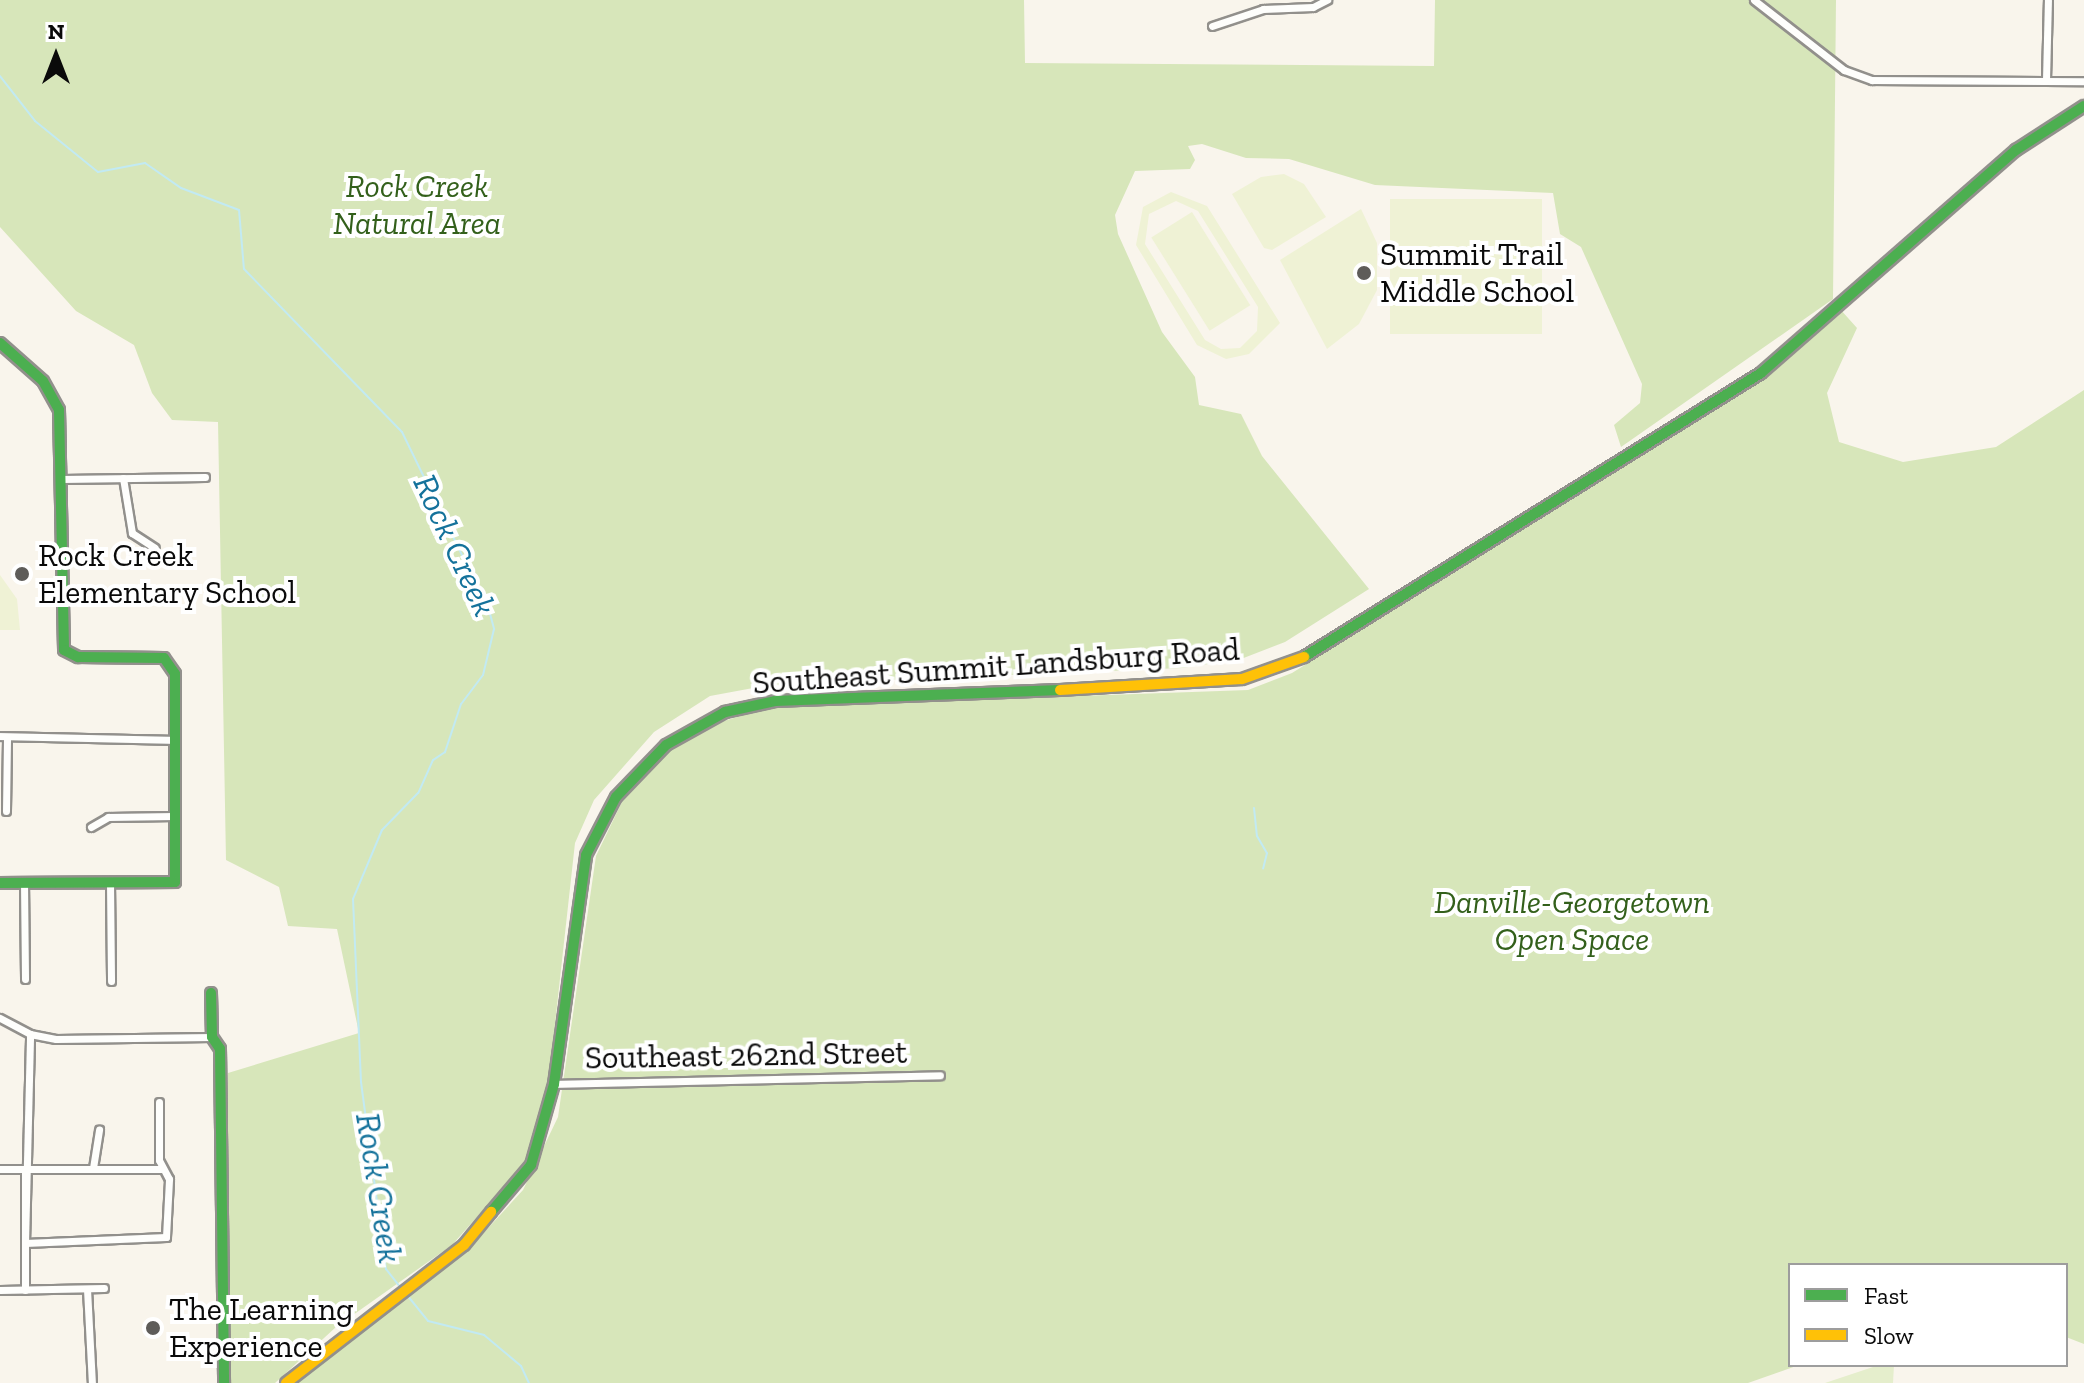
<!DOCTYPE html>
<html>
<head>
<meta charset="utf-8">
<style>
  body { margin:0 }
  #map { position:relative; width:2084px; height:1383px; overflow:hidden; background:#f9f5ec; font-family:"Zilla Slab",serif }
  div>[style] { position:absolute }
  .green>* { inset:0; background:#e5eecc }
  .forest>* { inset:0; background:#d7e6ba }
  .pitch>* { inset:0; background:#eff2d5; transform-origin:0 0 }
  .stream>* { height:2px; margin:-1px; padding:0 1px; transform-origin:1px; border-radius:1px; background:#c2eaf3 }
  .roads { filter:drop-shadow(2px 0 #92908c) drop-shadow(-2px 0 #92908c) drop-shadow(0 2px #92908c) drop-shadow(0 -2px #92908c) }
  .street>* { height:7px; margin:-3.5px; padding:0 3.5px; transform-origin:3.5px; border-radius:3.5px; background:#fefefc }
  .fast>* { height:10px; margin:-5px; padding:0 5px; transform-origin:5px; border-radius:5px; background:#4caf50 }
  .slow>* { height:10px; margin:-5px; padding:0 5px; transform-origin:5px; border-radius:5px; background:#ffc107 }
  .dots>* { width:22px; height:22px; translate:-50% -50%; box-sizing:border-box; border:4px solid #fff; border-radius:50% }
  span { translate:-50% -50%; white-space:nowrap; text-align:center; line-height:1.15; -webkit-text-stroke:8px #fff; paint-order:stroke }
  .park-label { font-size:32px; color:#33601b; font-style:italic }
  .poi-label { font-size:32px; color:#0a0a0a }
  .left { translate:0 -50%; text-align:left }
  .street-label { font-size:32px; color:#0a0a0a }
  .water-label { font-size:34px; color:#14729b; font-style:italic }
  .legend { position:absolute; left:1788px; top:1263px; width:280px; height:104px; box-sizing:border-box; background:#fff; border:2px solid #9d9d9d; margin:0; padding:10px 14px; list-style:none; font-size:24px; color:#0a0a0a }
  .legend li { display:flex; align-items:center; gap:16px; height:40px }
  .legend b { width:40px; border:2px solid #9d9d9d }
  .north { position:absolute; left:16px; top:16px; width:80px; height:80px; -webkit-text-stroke:6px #fff; paint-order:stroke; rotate:0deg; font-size:22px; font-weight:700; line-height:32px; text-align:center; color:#0a0a0a }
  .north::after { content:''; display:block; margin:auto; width:28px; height:36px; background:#0a0a0a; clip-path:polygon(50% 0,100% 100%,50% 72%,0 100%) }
</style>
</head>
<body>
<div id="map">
  <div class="green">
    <div style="clip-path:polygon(1879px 1365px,1894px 1365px,1893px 1383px,1825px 1383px)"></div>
  </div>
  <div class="forest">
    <div style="clip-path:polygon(0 0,1024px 0,1025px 63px,1434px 66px,1435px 0,1836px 0,1833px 299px,1621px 447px,1614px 425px,1640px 403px,1642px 384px,1581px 247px,1560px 234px,1553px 193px,1375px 185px,1289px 159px,1246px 158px,1202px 144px,1188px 146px,1195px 160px,1190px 169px,1135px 171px,1115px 215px,1118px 234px,1162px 332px,1195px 377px,1199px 405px,1241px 414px,1262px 456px,1369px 589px,1285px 642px,1241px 659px,1182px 668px,770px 685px,710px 696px,654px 732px,594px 800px,575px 843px,549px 1078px,540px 1127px,524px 1164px,452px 1245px,336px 1327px,275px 1383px,226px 1383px,228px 1073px,359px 1033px,337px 929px,288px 926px,279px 887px,226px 860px,218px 422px,172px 420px,152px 393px,134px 345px,76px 311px,0 227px)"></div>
    <div style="clip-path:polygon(1840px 309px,1857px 328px,1827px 393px,1839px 442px,1903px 462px,1996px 447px,2084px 390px,2084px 1344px,2066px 1337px,2066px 1265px,1790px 1265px,1790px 1365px,1799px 1365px,1748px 1383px,296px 1383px,325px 1352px,467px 1251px,523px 1190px,558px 1117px,596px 856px,631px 783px,693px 730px,772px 707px,1248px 690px,1292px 673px,1567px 501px)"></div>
  </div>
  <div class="pitch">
    <div style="clip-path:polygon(1284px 174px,1304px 184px,1326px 217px,1272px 250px,1264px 248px,1232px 194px,1261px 177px)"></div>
    <div style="clip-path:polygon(evenodd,1171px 192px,1207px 206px,1280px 323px,1249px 354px,1226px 359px,1197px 345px,1136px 245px,1143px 207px,1171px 192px,1176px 201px,1198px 211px,1258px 307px,1257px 331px,1240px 348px,1221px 349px,1205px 340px,1145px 244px,1149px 214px,1176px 201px)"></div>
    <div style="left:1390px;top:199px;width:152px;height:135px"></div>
    <div style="clip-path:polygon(1361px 209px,1377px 243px,1377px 290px,1359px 324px,1327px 349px,1280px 260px)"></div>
    <div style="left:1192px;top:212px;width:110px;height:48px;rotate:58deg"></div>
    <div style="clip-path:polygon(0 575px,17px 599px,20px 630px,0 630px)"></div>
  </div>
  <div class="stream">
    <div style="left:0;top:76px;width:57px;rotate:52.1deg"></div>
    <div style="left:35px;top:121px;width:81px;rotate:39deg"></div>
    <div style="left:98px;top:172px;width:48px;rotate:-10.8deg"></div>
    <div style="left:145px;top:163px;width:44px;rotate:34.8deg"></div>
    <div style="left:181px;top:188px;width:62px;rotate:20.8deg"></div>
    <div style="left:239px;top:210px;width:59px;rotate:85.2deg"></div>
    <div style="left:244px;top:269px;width:227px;rotate:45.9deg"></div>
    <div style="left:402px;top:432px;width:198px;rotate:64deg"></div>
    <div style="left:489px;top:610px;width:20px;rotate:75deg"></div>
    <div style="left:494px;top:629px;width:47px;rotate:103.4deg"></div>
    <div style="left:483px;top:675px;width:36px;rotate:127deg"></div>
    <div style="left:461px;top:704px;width:51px;rotate:108.4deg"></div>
    <div style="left:445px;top:752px;width:14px;rotate:146deg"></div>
    <div style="left:433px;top:760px;width:36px;rotate:114deg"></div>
    <div style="left:418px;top:793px;width:52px;rotate:134.2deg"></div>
    <div style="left:382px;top:830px;width:75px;rotate:112.8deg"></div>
    <div style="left:353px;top:899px;width:183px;rotate:87.5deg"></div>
    <div style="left:361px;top:1082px;width:189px;rotate:82.4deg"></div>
    <div style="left:386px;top:1269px;width:24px;rotate:52deg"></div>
    <div style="left:1254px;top:808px;width:28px;rotate:84deg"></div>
    <div style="left:1257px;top:836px;width:20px;rotate:60deg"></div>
    <div style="left:1267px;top:853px;width:16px;rotate:104deg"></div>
    <div style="left:407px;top:1295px;width:33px;rotate:51deg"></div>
    <div style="left:428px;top:1321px;width:58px;rotate:14deg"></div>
    <div style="left:484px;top:1335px;width:48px;rotate:40deg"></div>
    <div style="left:521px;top:1366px;width:19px;rotate:65deg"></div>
  </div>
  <div class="roads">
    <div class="street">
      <div style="left:1754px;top:0;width:114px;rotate:37.9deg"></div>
      <div style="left:1844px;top:70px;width:30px;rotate:20deg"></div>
      <div style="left:1872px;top:80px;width:212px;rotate:0.3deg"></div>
      <div style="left:1212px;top:26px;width:54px;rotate:-18.4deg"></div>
      <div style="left:1263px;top:9px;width:50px;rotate:-2.3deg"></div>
      <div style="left:1313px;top:7px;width:16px;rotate:-27deg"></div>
      <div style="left:2046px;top:80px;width:80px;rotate:-88.6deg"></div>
      <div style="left:123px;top:478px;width:56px;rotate:80.7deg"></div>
      <div style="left:132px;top:533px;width:27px;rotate:33deg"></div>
      <div style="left:62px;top:479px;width:143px;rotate:-0.8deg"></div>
      <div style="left:0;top:736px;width:175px;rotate:1.3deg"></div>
      <div style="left:6px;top:811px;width:73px;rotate:-89.2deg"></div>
      <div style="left:91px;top:827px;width:20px;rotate:-30deg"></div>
      <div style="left:108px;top:817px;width:67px;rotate:-0.9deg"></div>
      <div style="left:24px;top:882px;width:97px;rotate:89.4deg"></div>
      <div style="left:110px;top:882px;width:99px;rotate:89.4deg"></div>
      <div style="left:0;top:1018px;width:34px;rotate:28deg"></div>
      <div style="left:30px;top:1034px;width:26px;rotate:11deg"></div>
      <div style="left:56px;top:1039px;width:156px;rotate:-0.7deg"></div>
      <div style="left:554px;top:1084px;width:386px;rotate:-1.3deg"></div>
      <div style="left:93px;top:1168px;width:39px;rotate:-81deg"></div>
      <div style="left:0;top:1169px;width:162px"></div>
      <div style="left:25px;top:1169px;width:74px;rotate:90deg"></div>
      <div style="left:25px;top:1243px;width:209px;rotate:-88.6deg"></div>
      <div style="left:87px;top:1289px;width:94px;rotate:87deg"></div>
      <div style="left:0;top:1290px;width:104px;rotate:-1.1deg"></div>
      <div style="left:25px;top:1290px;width:47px;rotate:-90deg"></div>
      <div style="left:25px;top:1243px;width:141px;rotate:-2.4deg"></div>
      <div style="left:166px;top:1237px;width:58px;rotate:-87deg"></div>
      <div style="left:169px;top:1179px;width:21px;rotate:-118deg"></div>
      <div style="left:159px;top:1160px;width:58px;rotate:-90deg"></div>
    </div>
    <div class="fast">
      <div style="left:0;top:343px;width:57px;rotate:41.5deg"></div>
      <div style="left:43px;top:381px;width:33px;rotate:61deg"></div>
      <div style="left:59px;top:410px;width:240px;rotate:88.8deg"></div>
      <div style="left:64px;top:650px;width:16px;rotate:27deg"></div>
      <div style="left:78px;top:657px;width:86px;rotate:0.7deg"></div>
      <div style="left:164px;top:658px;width:19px;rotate:55deg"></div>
      <div style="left:175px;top:674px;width:208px;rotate:90deg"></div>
      <div style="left:175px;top:882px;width:175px;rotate:179.7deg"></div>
      <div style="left:1304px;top:657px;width:538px;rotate:-31.86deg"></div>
      <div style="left:1761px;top:373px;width:339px;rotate:-41.2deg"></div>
      <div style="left:2016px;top:150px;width:81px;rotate:-32.9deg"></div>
      <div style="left:211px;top:993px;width:44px;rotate:88.7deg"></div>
      <div style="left:212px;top:1037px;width:14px;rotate:56deg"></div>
      <div style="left:220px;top:1049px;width:334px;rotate:89.3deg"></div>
      <div style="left:491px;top:1212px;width:62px;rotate:-49.6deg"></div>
      <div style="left:531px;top:1165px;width:84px;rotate:-74.1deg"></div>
      <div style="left:554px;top:1084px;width:231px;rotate:-82deg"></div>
      <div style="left:586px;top:855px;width:65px;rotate:-62.7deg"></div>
      <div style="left:616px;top:797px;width:72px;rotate:-46.1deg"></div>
      <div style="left:666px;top:745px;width:68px;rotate:-29.2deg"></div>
      <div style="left:725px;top:712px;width:51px;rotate:-12.4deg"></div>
      <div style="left:775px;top:701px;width:285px;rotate:-2.2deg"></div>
    </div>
    <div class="slow">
      <div style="left:1060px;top:690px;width:182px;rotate:-3.5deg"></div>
      <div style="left:1242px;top:679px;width:66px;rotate:-19.5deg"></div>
      <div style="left:286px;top:1383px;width:225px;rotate:-37.8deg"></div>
      <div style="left:464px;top:1245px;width:43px;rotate:-50.7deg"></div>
    </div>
  </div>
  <div class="dots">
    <div style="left:1364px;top:273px;background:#5e5c59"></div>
    <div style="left:22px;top:574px;background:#5e5c59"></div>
    <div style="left:153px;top:1328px;background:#5e5c59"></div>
  </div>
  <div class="park-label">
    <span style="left:417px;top:205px">Rock Creek<br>Natural Area</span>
    <span style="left:1572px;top:921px">Danville-Georgetown<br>Open Space</span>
  </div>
  <div class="poi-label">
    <span class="left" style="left:1380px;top:273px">Summit Trail<br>Middle School</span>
    <span class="left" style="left:38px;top:574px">Rock Creek<br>Elementary School</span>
    <span class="left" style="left:169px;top:1328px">The Learning<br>Experience</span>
  </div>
  <div class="street-label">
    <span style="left:996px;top:666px;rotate:-4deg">Southeast Summit Landsburg Road</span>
    <span style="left:746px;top:1055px;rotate:-1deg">Southeast 262nd Street</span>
  </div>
  <div class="water-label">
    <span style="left:455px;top:545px;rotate:65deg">Rock Creek</span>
    <span style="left:379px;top:1188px;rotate:81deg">Rock Creek</span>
  </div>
  <ul class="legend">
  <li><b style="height:10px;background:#4caf50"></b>Fast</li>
  <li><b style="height:10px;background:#ffc107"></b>Slow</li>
  </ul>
  <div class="north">N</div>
</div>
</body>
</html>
